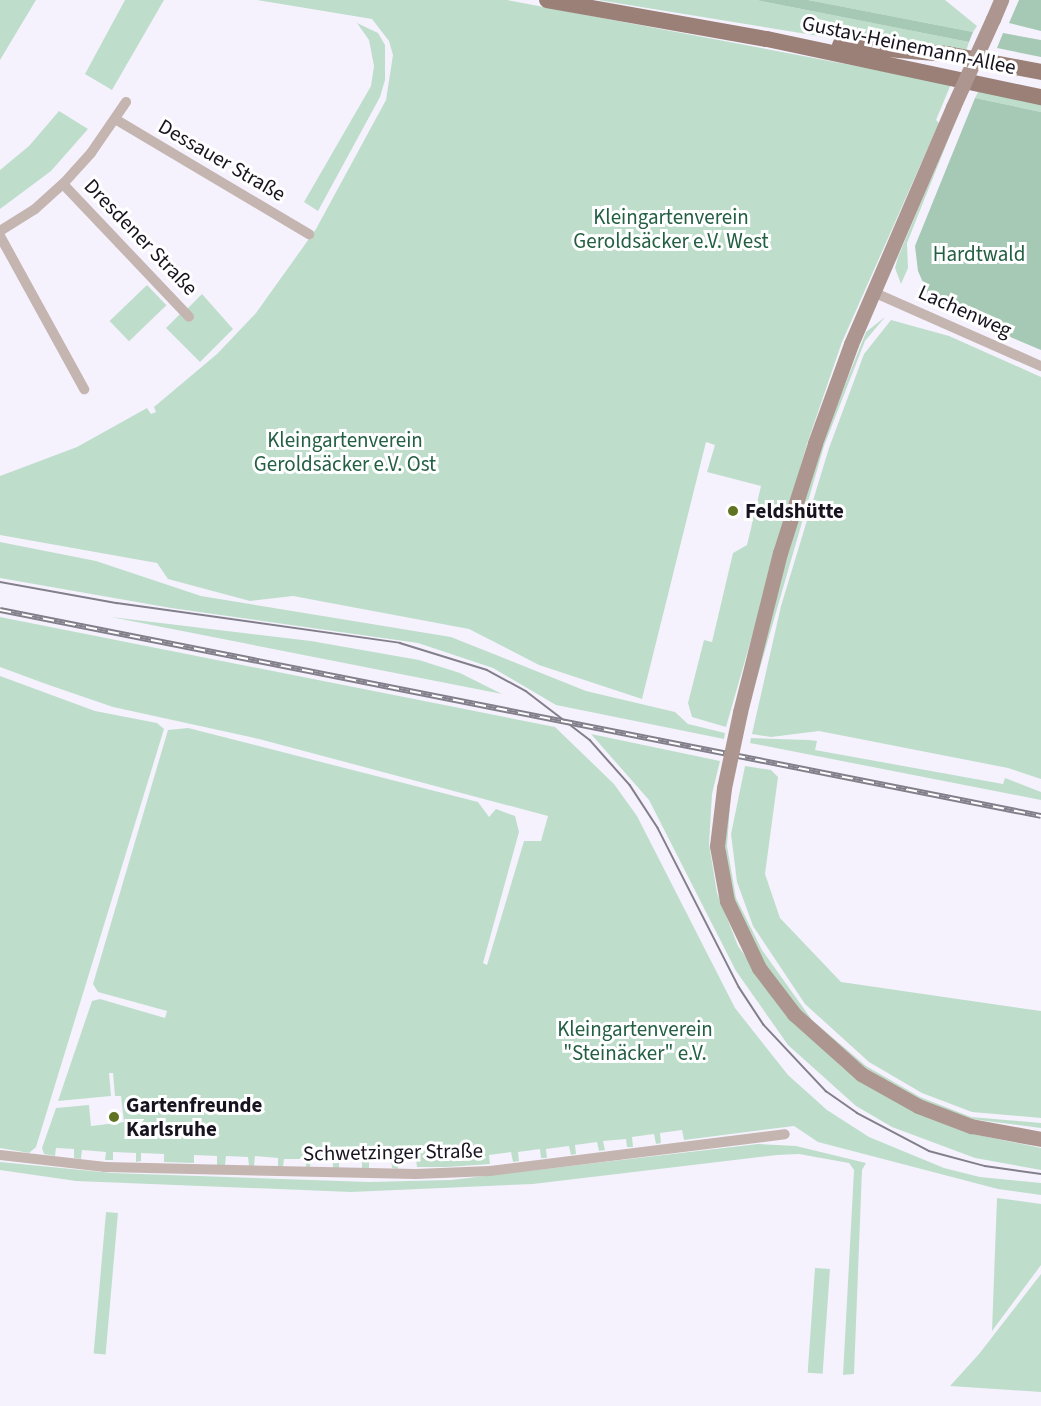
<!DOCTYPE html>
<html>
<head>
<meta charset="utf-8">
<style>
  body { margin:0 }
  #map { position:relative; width:1041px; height:1406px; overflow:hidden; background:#f5f2fe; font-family:"Source Sans 3",sans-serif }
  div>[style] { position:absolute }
  .green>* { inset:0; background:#bedecb; transform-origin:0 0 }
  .forest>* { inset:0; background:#a5c9b4 }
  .street>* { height:10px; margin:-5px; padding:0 5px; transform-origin:5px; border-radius:5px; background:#c5b5b1 }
  .secondary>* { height:15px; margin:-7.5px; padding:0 7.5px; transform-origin:7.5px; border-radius:7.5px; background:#ad9690 }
  .primary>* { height:16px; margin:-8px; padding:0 8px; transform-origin:8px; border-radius:8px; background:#9b8078 }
  .tram>* { height:1.5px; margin:-0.75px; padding:0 0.75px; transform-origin:0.75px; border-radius:0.75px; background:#827f8a }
  .rail>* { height:6px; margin-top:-3px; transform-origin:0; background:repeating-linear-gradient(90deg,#fff 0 11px,#827f8a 0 22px); box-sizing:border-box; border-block:2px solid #827f8a }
  .secondary-bridge>* { height:15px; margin:-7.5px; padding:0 7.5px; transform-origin:7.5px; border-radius:7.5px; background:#ad9690 }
  .dots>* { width:16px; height:16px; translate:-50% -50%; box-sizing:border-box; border:3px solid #fff; border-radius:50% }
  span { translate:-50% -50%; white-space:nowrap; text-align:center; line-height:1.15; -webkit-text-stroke:6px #fff; paint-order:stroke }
  .street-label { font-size:21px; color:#18141f }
  .park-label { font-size:21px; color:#235f42 }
  .poi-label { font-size:21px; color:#18141f; font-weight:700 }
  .left { translate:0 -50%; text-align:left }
</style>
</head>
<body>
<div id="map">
  <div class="green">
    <div style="clip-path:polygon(0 0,36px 0,0 60px)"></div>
    <div style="clip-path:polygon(125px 0,164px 0,112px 90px,85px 74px)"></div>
    <div style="clip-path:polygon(257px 0,507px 0,951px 84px,936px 120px,939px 123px,842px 342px,807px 444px,726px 727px,692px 717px,688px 703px,704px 640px,712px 642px,733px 553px,747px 545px,761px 486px,707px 472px,715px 445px,706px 442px,642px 699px,539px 665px,469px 629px,293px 596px,250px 601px,168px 579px,157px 563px,0 535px,0 476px,77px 447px,147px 408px,151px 414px,156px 412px,154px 407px,217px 354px,256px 313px,316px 229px,386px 100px,393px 55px,389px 41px,372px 19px)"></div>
    <div style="clip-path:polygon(598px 0,756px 0,969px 42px,966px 51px,825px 37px)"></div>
    <div style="clip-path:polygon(808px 0,945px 0,977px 26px,973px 32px)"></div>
    <div style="clip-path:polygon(357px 23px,378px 33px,385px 45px,385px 80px,380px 97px,318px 211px,304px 202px,371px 86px,374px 66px,369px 40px)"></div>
    <div style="clip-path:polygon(979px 90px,1041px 104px,1041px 112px,975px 98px)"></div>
    <div style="clip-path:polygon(960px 110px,907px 243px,908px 268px,901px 284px,895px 268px,898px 257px)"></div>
    <div style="clip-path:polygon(59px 111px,88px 129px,51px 171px,0 209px,0 170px,29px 146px)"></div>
    <div style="left:147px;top:285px;width:28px;height:52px;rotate:46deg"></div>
    <div style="clip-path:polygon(202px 294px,233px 329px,200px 362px,166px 328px,180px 314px,188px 322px,187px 309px)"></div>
    <div style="clip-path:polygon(885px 317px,865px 341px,824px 446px,747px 713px,787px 555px,821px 445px,866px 332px)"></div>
    <div style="clip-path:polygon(891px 320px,949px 336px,1041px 377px,1041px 779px,1008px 768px,819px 731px,771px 737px,752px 734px,781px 606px,829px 448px,864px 354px)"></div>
    <div style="clip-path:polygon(0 542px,96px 561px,201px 596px,451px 637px,586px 691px,675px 712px,688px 724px,725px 733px,724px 739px,556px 705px,493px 668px,418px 643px,171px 608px,0 578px)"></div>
    <div style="clip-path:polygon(0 617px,555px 727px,614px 784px,637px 816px,735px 1008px,788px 1075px,827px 1110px,869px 1137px,944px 1168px,980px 1177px,1041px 1183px,1041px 1195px,998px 1189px,818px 1142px,794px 1126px,684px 1140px,682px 1130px,660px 1133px,661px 1143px,656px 1144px,654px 1134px,632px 1137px,633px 1147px,627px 1147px,626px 1139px,603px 1141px,605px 1150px,599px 1151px,597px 1142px,575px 1145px,576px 1154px,571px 1155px,569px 1146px,546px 1149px,547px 1158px,541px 1158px,540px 1149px,518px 1152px,519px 1161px,513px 1162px,511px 1152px,489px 1155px,490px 1164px,447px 1167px,417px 1167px,416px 1159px,398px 1159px,398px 1169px,392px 1168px,391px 1160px,369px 1159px,369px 1168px,362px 1169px,362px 1160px,339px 1160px,339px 1168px,333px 1168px,333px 1160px,311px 1159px,310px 1167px,306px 1167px,306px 1159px,284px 1159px,283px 1167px,278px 1167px,278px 1158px,255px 1156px,254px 1166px,249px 1166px,248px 1157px,226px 1156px,225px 1165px,217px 1165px,217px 1156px,194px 1155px,194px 1163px,164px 1162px,164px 1154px,141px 1153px,141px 1161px,136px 1162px,136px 1153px,113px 1152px,113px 1160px,105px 1160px,106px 1152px,82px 1150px,81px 1159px,74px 1158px,74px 1149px,56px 1148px,55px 1156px,44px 1154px,42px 1148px,56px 1108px,89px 1105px,91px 1126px,124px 1122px,121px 1096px,115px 1096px,113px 1073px,109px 1073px,111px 1096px,58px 1101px,92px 1001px,100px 999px,165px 1018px,167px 1011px,98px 992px,93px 984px,168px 730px,188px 728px,478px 802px,489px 817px,496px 809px,515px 816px,519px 832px,483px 963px,487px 965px,524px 841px,541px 841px,548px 816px,259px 739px,113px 707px,46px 684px,0 667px)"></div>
    <div style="clip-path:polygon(111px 617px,311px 641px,419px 660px,460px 673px,502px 694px)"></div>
    <div style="clip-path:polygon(0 676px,95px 711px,157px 723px,164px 729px,36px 1147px,29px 1153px,0 1148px)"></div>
    <div style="clip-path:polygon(591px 734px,720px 761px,712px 794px,709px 844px,717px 893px,738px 946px,788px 1016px,842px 1067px,910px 1109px,978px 1135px,1041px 1148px,1041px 1170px,975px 1158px,892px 1127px,856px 1106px,788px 1045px,736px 971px,649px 800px)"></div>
    <div style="clip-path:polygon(751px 738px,809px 740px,817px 741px,815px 750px,1003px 784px,1005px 778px,1041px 792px,1041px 800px,750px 743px)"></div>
    <div style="clip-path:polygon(745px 766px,771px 770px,778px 777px,765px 874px,780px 918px,841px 982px,1041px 1011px,1041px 1118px,972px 1112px,922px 1093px,869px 1062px,805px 1004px,753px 926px,737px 882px,731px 834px)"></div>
    <div style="clip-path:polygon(731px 792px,727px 846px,736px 898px,762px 950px,812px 1020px,866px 1066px,920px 1097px,971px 1117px,1041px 1123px,1041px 1128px,971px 1119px,920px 1100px,865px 1068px,799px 1010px,765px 964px,738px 913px,729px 885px,724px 835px)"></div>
    <div style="clip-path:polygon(758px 1144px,796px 1146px,866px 1163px,862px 1170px,854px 1374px,843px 1375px,854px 1170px,849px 1163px,799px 1154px,777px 1155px,533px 1184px,351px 1192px,76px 1181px,0 1170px,0 1162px,112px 1173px,369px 1182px,451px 1180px)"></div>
    <div style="clip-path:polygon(997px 1198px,1041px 1204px,1041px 1265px,992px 1331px)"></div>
    <div style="left:106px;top:1212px;width:12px;height:142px;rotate:5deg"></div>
    <div style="left:815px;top:1268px;width:15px;height:105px;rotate:4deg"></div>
    <div style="clip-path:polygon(1041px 1274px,1041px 1392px,950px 1386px,979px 1354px)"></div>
  </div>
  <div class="forest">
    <div style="clip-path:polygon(756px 0,808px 0,973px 32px,969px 42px)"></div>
    <div style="clip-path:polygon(1019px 0,1041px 0,1041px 31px,1009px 23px)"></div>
    <div style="clip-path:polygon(1003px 33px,1041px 40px,1041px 57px,997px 48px)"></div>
    <div style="clip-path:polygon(975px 98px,1041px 112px,1041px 350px,961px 316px,929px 296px,918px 271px,915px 246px)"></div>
  </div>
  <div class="street">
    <div style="left:115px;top:119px;width:226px;rotate:30.7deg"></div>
    <div style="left:63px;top:184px;width:183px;rotate:46.5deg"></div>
    <div style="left:0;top:231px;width:41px;rotate:-32.2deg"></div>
    <div style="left:35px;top:209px;width:38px;rotate:-42deg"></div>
    <div style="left:63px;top:184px;width:42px;rotate:-47.9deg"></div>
    <div style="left:91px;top:153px;width:62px;rotate:-55.5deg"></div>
    <div style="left:0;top:236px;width:175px;rotate:61.2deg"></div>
    <div style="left:873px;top:292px;width:184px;rotate:23.8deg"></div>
    <div style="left:0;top:1155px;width:106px;rotate:6.5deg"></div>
    <div style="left:105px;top:1167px;width:311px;rotate:1.3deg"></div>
    <div style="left:416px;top:1174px;width:74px;rotate:-2.3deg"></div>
    <div style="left:490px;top:1171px;width:297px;rotate:-7.1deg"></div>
  </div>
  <div class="secondary">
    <div style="left:993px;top:19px;width:21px;rotate:-67deg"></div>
    <div style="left:740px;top:712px;width:164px;rotate:-75.9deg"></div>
    <div style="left:780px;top:553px;width:115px;rotate:-72.3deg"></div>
    <div style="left:815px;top:443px;width:105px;rotate:-70deg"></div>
    <div style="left:851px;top:344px;width:258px;rotate:-66.7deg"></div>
    <div style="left:724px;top:788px;width:58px;rotate:96.9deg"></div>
    <div style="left:717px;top:846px;width:56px;rotate:79.7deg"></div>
    <div style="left:727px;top:901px;width:74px;rotate:64.5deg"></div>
    <div style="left:759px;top:968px;width:58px;rotate:52.7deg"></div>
    <div style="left:794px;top:1014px;width:90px;rotate:41.8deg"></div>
    <div style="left:861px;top:1074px;width:65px;rotate:29.3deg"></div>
    <div style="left:918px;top:1106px;width:57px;rotate:20.7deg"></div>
    <div style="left:971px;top:1126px;width:71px;rotate:10.5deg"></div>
  </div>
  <div class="primary">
    <div style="left:547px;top:0;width:223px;rotate:10.1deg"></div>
    <div style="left:767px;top:39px;width:280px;rotate:12deg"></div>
    <div style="left:840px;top:45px;width:107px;rotate:4.8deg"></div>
    <div style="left:947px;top:54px;width:96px;rotate:10.8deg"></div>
  </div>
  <div class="tram">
    <div style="left:0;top:582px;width:119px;rotate:10.2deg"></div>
    <div style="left:117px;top:603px;width:286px;rotate:8deg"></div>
    <div style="left:400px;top:643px;width:91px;rotate:17.2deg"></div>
    <div style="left:487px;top:670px;width:44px;rotate:28.3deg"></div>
    <div style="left:526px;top:691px;width:81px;rotate:37.4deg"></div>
    <div style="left:590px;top:740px;width:60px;rotate:48.4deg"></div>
    <div style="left:630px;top:785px;width:51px;rotate:56.9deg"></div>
    <div style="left:658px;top:828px;width:178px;rotate:63deg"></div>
    <div style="left:739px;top:987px;width:45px;rotate:56.7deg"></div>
    <div style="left:764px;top:1025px;width:91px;rotate:46.8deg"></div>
    <div style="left:826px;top:1091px;width:38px;rotate:35deg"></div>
    <div style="left:857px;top:1113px;width:81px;rotate:27.8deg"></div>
    <div style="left:929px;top:1151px;width:58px;rotate:15deg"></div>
    <div style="left:985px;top:1166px;width:57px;rotate:8.1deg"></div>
  </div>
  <div class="rail">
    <div style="left:0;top:610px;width:1061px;rotate:11.19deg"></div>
  </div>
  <div class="secondary-bridge">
    <div style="left:953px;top:107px;width:97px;rotate:-65.6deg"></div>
    <div style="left:724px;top:788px;width:78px;rotate:-78.1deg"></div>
  </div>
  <div class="dots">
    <div style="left:733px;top:511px;background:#5f7322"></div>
    <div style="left:114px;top:1117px;background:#5f7322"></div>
  </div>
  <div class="street-label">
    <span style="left:909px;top:45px;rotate:12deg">Gustav-Heinemann-Allee</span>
    <span style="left:222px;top:160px;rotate:30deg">Dessauer Straße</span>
    <span style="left:141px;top:237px;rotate:46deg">Dresdener Straße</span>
    <span style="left:965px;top:311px;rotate:24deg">Lachenweg</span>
    <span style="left:393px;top:1152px;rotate:-1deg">Schwetzinger Straße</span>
  </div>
  <div class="park-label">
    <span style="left:671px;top:229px">Kleingartenverein<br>Geroldsäcker e.V. West</span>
    <span style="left:979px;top:254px">Hardtwald</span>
    <span style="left:345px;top:452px">Kleingartenverein<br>Geroldsäcker e.V. Ost</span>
    <span style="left:635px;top:1041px">Kleingartenverein<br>"Steinäcker" e.V.</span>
  </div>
  <div class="poi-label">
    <span class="left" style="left:745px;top:511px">Feldshütte</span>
    <span class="left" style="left:126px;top:1117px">Gartenfreunde<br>Karlsruhe</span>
  </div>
</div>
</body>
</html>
